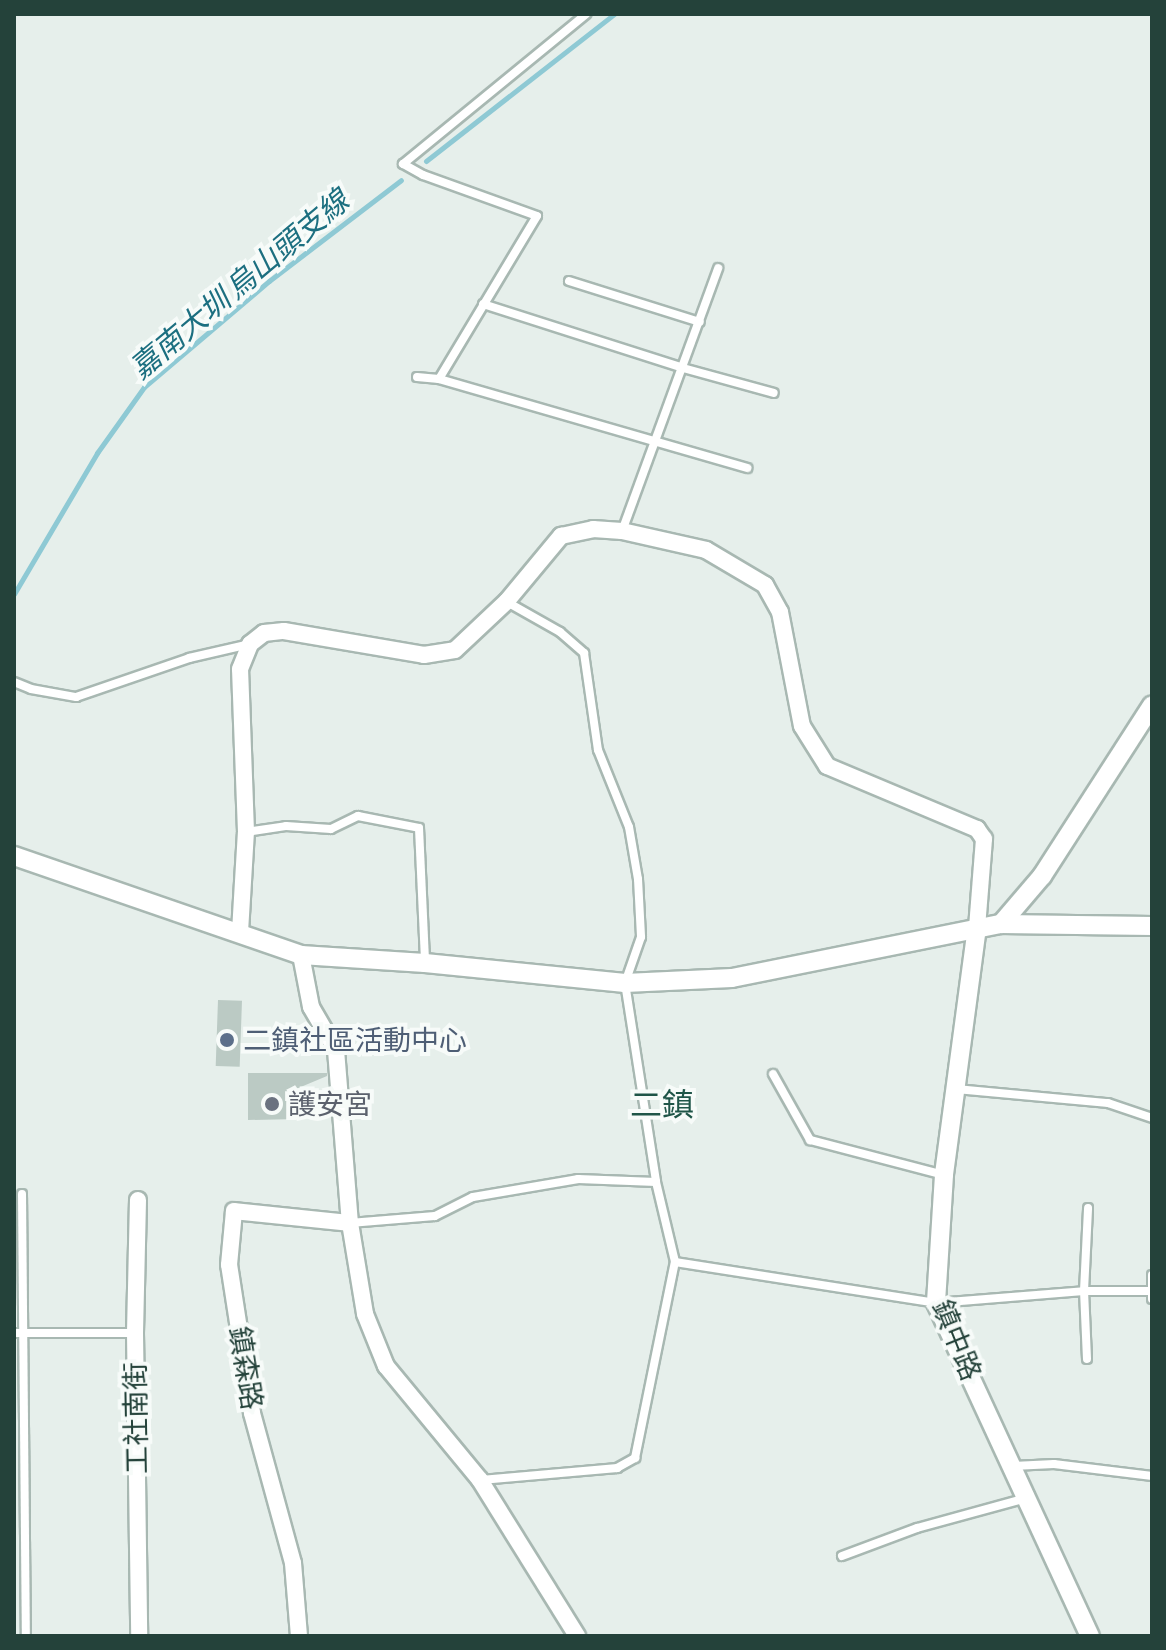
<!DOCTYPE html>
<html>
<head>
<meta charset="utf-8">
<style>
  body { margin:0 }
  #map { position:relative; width:1166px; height:1650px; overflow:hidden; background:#e6efeb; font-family:"Asap Condensed","Noto Sans TC",sans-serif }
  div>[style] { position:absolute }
  .stream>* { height:5px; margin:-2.5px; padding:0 2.5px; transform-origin:2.5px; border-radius:2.5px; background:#8ec9d4 }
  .building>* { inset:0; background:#bbcac4; transform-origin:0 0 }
  .roads { filter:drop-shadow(2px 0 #a8b8b2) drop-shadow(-2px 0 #a8b8b2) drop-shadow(0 2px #a8b8b2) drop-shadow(0 -2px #a8b8b2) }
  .service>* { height:8px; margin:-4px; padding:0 4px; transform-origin:4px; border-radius:4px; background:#fff }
  .minor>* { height:16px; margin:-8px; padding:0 8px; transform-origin:8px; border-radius:8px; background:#fff }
  .tertiary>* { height:18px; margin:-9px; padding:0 9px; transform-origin:9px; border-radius:9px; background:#fff }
  .dots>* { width:22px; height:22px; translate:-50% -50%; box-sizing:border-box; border:4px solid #f7fbf9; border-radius:50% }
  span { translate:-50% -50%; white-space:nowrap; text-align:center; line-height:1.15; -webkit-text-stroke:8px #f7fbf9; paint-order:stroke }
  .service-label { font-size:28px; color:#4e5e75 }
  .left { translate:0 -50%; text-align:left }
  .worship-label { font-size:28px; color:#5b616d }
  .street-label { font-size:28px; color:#24423a }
  .water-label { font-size:30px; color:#1c6f80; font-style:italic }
  .quarter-label { font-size:32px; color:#1f5548 }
  .frame { position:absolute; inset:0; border:16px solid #24423a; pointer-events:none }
</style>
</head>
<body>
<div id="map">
  <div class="stream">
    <div style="left:426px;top:161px;width:239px;rotate:-38deg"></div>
    <div style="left:14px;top:594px;width:164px;rotate:-59.5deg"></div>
    <div style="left:97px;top:453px;width:81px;rotate:-54.5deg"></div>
    <div style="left:144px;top:387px;width:164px;rotate:-40.3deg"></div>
    <div style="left:269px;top:281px;width:166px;rotate:-37.4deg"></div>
  </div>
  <div class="building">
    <div style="left:218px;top:1000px;width:24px;height:66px;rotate:2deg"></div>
    <div style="clip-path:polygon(248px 1073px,327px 1073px,327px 1076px,296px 1089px,297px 1119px,248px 1120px)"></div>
  </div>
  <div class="roads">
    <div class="service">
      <div style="left:569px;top:281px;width:137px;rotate:17.4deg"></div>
      <div style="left:483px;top:304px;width:210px;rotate:17.7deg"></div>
      <div style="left:683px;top:368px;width:94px;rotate:15.4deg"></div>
      <div style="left:417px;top:377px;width:22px;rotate:5deg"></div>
      <div style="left:439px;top:379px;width:190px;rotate:-59deg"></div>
      <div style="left:537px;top:216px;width:121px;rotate:-160.2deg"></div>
      <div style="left:423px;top:175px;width:23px;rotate:-151deg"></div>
      <div style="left:403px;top:164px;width:237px;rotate:-39.3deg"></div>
      <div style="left:439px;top:379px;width:321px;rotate:16.1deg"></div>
      <div style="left:622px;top:531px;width:280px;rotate:-69.9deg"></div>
      <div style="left:507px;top:602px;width:61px;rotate:29.5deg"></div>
      <div style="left:560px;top:632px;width:32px;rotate:41deg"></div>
      <div style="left:584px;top:653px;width:98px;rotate:81.8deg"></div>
      <div style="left:598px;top:750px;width:83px;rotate:68.1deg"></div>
      <div style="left:629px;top:827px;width:53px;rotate:80.2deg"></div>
      <div style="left:638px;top:879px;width:58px;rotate:87deg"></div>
      <div style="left:641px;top:937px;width:49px;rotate:109.2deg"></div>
      <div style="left:625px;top:983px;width:201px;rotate:81.1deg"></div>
      <div style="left:656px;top:1182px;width:82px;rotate:76.6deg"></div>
      <div style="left:675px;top:1262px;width:264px;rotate:8.9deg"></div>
      <div style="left:936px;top:1303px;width:148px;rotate:-4.6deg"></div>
      <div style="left:1084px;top:1291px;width:67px"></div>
      <div style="left:14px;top:682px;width:18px;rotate:22deg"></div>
      <div style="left:31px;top:689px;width:46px;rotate:10.1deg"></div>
      <div style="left:76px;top:697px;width:120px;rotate:-19deg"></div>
      <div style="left:189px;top:658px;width:63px;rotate:-12.9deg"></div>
      <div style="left:246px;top:832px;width:40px;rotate:-8.5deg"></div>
      <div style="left:286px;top:826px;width:45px;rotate:3.8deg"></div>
      <div style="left:331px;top:829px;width:30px;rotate:-26deg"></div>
      <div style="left:358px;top:816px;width:62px;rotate:11.1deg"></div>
      <div style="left:419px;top:828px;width:134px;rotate:87.4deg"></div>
      <div style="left:773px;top:1074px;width:76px;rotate:60.7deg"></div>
      <div style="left:810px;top:1140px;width:138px;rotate:14.6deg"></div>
      <div style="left:956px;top:1089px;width:153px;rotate:5.3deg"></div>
      <div style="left:1108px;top:1103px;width:46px;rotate:18.8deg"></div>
      <div style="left:22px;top:1194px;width:442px;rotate:89.5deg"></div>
      <div style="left:350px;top:1223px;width:85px;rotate:-4.7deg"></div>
      <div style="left:435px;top:1216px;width:42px;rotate:-26.6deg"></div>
      <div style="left:473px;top:1197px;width:107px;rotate:-9.7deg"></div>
      <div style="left:578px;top:1179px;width:78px;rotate:2.2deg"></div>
      <div style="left:1152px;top:1275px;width:24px;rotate:90deg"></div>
      <div style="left:14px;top:1333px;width:121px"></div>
      <div style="left:1087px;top:1359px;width:68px;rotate:-92.5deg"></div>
      <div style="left:1084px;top:1291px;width:83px;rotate:-87.2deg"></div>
      <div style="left:1013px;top:1466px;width:41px;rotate:-2.8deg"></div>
      <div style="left:1054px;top:1464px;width:99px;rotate:7deg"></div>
      <div style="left:481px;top:1480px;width:137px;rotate:-5deg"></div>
      <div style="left:617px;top:1468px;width:21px;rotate:-29deg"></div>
      <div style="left:635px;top:1458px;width:200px;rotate:-78.5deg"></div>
      <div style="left:842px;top:1556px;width:80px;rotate:-20.5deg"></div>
      <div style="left:917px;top:1528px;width:114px;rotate:-15.3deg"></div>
    </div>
    <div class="minor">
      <div style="left:240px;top:932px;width:100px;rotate:-86.6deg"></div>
      <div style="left:246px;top:832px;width:163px;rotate:-92.1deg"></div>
      <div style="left:240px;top:669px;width:27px;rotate:-68deg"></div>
      <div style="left:250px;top:644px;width:18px;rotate:-38deg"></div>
      <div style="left:264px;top:633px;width:20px;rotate:-6deg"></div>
      <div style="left:284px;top:631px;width:142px;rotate:9.7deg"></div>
      <div style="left:424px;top:655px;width:31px;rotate:-9deg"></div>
      <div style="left:455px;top:650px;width:71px;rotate:-43.3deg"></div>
      <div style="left:507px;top:601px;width:85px;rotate:-50.3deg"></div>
      <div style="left:561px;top:536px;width:33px;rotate:-12deg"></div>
      <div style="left:593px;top:529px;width:29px;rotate:4deg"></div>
      <div style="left:622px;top:531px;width:86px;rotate:12.7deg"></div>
      <div style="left:706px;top:550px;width:69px;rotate:30.7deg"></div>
      <div style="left:765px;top:585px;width:31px;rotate:61deg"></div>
      <div style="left:780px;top:612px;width:116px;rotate:79.1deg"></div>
      <div style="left:802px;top:726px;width:47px;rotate:58deg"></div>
      <div style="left:827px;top:766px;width:163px;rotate:22.8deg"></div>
      <div style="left:977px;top:829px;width:12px;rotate:55deg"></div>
      <div style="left:984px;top:839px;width:88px;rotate:94.5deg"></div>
      <div style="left:301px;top:955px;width:53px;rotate:79.1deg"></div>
      <div style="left:311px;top:1007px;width:50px;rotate:59.8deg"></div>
      <div style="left:336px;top:1050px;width:174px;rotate:85.4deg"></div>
      <div style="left:350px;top:1223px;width:92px;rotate:80.6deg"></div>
      <div style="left:365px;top:1314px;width:56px;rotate:68deg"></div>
      <div style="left:386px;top:1366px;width:148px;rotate:50.5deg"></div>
      <div style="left:480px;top:1480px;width:184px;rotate:58.1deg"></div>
      <div style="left:138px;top:1200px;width:133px;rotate:91.3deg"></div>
      <div style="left:135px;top:1333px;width:303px;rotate:89.2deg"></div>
      <div style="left:299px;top:1636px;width:73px;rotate:-94.7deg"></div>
      <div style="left:293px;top:1563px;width:156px;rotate:-105.3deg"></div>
      <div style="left:252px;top:1413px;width:150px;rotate:-98.8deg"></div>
      <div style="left:229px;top:1265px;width:54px;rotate:-84.7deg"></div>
      <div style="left:234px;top:1211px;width:117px;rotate:5.9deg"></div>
    </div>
    <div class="tertiary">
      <div style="left:14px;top:856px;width:304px;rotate:19deg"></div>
      <div style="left:301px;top:955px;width:124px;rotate:3.7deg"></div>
      <div style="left:425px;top:963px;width:201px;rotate:5.7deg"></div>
      <div style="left:625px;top:983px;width:107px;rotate:-2.7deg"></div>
      <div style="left:732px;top:978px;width:274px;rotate:-11.4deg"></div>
      <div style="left:1001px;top:924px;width:151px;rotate:0.8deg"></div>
      <div style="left:1001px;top:924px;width:63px;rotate:-49.5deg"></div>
      <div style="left:1042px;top:876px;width:203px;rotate:-57.2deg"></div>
      <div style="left:977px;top:927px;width:250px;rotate:97.6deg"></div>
      <div style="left:944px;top:1175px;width:128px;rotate:93.6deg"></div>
      <div style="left:936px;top:1303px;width:367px;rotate:65.2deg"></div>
    </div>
  </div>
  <div class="dots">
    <div style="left:227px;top:1040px;background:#5c6f8a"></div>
    <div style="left:272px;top:1104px;background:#6b7280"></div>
  </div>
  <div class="service-label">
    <span class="left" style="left:243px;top:1040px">二鎮社區活動中心</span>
  </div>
  <div class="worship-label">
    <span class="left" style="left:288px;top:1104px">護安宮</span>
  </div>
  <div class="street-label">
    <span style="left:957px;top:1340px;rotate:68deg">鎮中路</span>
    <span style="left:246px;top:1368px;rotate:81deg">鎮森路</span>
    <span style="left:136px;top:1418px;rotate:-91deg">工社南街</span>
  </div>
  <div class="water-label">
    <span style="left:239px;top:284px;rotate:-40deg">嘉南大圳 烏山頭支線</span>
  </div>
  <div class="quarter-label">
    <span style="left:662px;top:1105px">二鎮</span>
  </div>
  <div class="frame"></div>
</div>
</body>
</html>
